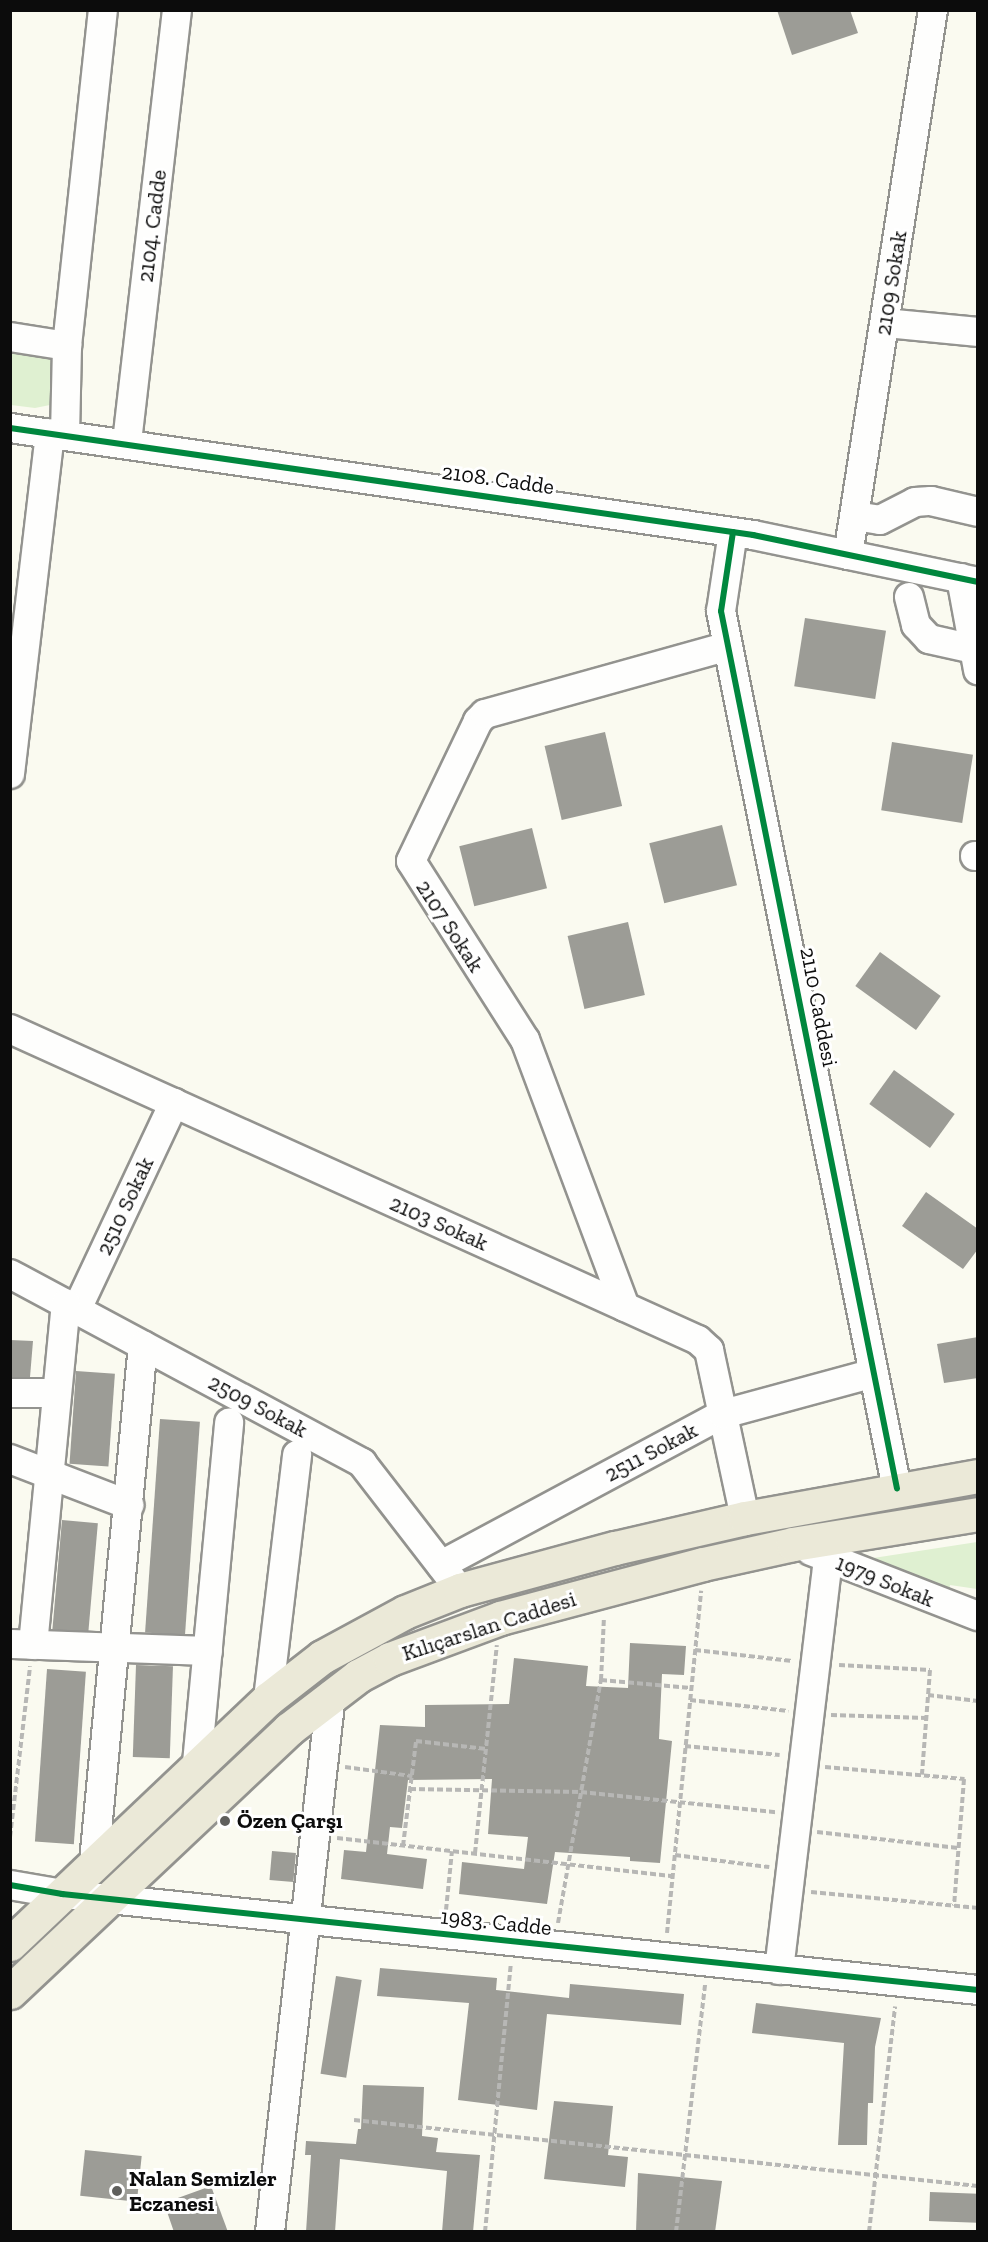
<!DOCTYPE html>
<html>
<head>
<meta charset="utf-8">
<style>
  body { margin:0 }
  #map { position:relative; width:988px; height:2242px; overflow:hidden; background:#fafaf0; font-family:"Zilla Slab",serif }
  div>[style] { position:absolute }
  .green>* { inset:0; background:#dff0d1 }
  .building>* { inset:0; background:#9c9c96; transform-origin:0 0 }
  .path>* { height:4px; margin-top:-2px; transform-origin:0; background:repeating-linear-gradient(90deg,#b7b7b5 0 6px,transparent 0 9px) }
  .roads { filter:drop-shadow(2px 0 #93938f) drop-shadow(-2px 0 #93938f) drop-shadow(0 2px #93938f) drop-shadow(0 -2px #93938f) }
  .minor>* { height:28px; margin:-14px; padding:0 14px; transform-origin:14px; border-radius:14px; background:#fefefd }
  .major>* { height:33px; margin:-16.5px; padding:0 16.5px; transform-origin:16.5px; border-radius:16.5px; background:#ebe9d8 }
  .cycleway>* { height:6px; margin:-3px; padding:0 3px; transform-origin:3px; border-radius:3px; background:#00873e }
  .dots>* { width:16px; height:16px; translate:-50% -50%; box-sizing:border-box; border:3px solid #fff; border-radius:50% }
  span { translate:-50% -50%; white-space:nowrap; text-align:center; line-height:1.15; -webkit-text-stroke:6px #fff; paint-order:stroke }
  .street-label { font-size:22px; color:#0c0c0c }
  .poi-label { font-size:22px; color:#0c0c0c; font-weight:700 }
  .left { translate:0 -50%; text-align:left }
  .frame { position:absolute; inset:0; border:12px solid #0c0c0c; pointer-events:none }
</style>
</head>
<body>
<div id="map">
  <div class="green">
    <div style="clip-path:polygon(10px 349px,48px 355px,60px 375px,55px 404px,35px 408px,11px 405px)"></div>
    <div style="clip-path:polygon(977px 1542px,977px 1589px,950px 1585px,949px 1597px,854px 1561px)"></div>
  </div>
  <div class="building">
    <div style="clip-path:polygon(777px 10px,850px 10px,858px 33px,792px 55px)"></div>
    <div style="left:805px;top:618px;width:82px;height:69px;rotate:9deg"></div>
    <div style="left:605px;top:732px;width:76px;height:62px;rotate:77deg"></div>
    <div style="left:892px;top:742px;width:82px;height:69px;rotate:9deg"></div>
    <div style="left:722px;top:825px;width:62px;height:75px;rotate:76deg"></div>
    <div style="left:532px;top:828px;width:62px;height:75px;rotate:76deg"></div>
    <div style="left:628px;top:922px;width:75px;height:62px;rotate:77deg"></div>
    <div style="left:880px;top:952px;width:75px;height:42px;rotate:36deg"></div>
    <div style="left:894px;top:1070px;width:75px;height:42px;rotate:36deg"></div>
    <div style="clip-path:polygon(926px 1192px,978px 1229px,978px 1249px,963px 1269px,902px 1226px)"></div>
    <div style="clip-path:polygon(978px 1337px,978px 1378px,944px 1383px,937px 1344px)"></div>
    <div style="clip-path:polygon(10px 1340px,33px 1341px,30px 1377px,10px 1377px)"></div>
    <div style="left:76px;top:1371px;width:39px;height:93px;rotate:4deg"></div>
    <div style="left:160px;top:1419px;width:40px;height:214px;rotate:4deg"></div>
    <div style="left:62px;top:1520px;width:36px;height:110px;rotate:5deg"></div>
    <div style="clip-path:polygon(630px 1643px,686px 1646px,684px 1675px,662px 1674px,659px 1739px,672px 1741px,660px 1863px,630px 1861px,630px 1857px,555px 1852px,547px 1904px,459px 1894px,462px 1862px,524px 1869px,528px 1837px,488px 1834px,492px 1779px,408px 1780px,402px 1828px,390px 1827px,387px 1854px,427px 1859px,423px 1889px,341px 1879px,344px 1850px,366px 1852px,380px 1725px,425px 1727px,425px 1705px,509px 1704px,514px 1658px,588px 1666px,586px 1686px,628px 1688px)"></div>
    <div style="left:136px;top:1665px;width:37px;height:92px;rotate:2deg"></div>
    <div style="left:47px;top:1669px;width:39px;height:173px;rotate:4deg"></div>
    <div style="left:272px;top:1851px;width:24px;height:29px;rotate:5deg"></div>
    <div style="clip-path:polygon(380px 1968px,497px 1978px,496px 1990px,569px 1998px,570px 1984px,684px 1994px,681px 2025px,547px 2014px,537px 2110px,458px 2100px,469px 2003px,377px 1996px)"></div>
    <div style="left:336px;top:1976px;width:26px;height:99px;rotate:9deg"></div>
    <div style="clip-path:polygon(756px 2003px,881px 2018px,875px 2047px,873px 2103px,868px 2103px,867px 2145px,838px 2145px,844px 2043px,752px 2033px)"></div>
    <div style="clip-path:polygon(363px 2085px,424px 2087px,422px 2136px,438px 2138px,436px 2152px,480px 2155px,473px 2232px,442px 2232px,447px 2171px,340px 2159px,335px 2232px,306px 2232px,311px 2155px,305px 2155px,306px 2141px,356px 2144px,358px 2129px,361px 2129px)"></div>
    <div style="clip-path:polygon(554px 2101px,613px 2106px,608px 2155px,628px 2157px,625px 2187px,544px 2179px)"></div>
    <div style="left:85px;top:2150px;width:57px;height:46px;rotate:6deg"></div>
    <div style="clip-path:polygon(638px 2173px,722px 2181px,715px 2232px,636px 2232px)"></div>
    <div style="clip-path:polygon(211px 2186px,228px 2232px,174px 2232px,164px 2203px)"></div>
    <div style="left:930px;top:2192px;width:48px;height:29px;rotate:2deg"></div>
  </div>
  <div class="path">
    <div style="left:695px;top:1650px;width:98px;rotate:6.5deg"></div>
    <div style="left:839px;top:1665px;width:91px;rotate:3.1deg"></div>
    <div style="left:930px;top:1670px;width:105px;rotate:94.4deg"></div>
    <div style="left:601px;top:1680px;width:90px;rotate:5.1deg"></div>
    <div style="left:928px;top:1695px;width:50px;rotate:6.8deg"></div>
    <div style="left:690px;top:1700px;width:99px;rotate:6.4deg"></div>
    <div style="left:831px;top:1715px;width:95px;rotate:1.8deg"></div>
    <div style="left:685px;top:1746px;width:95px;rotate:5.4deg"></div>
    <div style="left:345px;top:1767px;width:68px;rotate:7.7deg"></div>
    <div style="left:825px;top:1767px;width:140px;rotate:4.9deg"></div>
    <div style="left:964px;top:1779px;width:127px;rotate:94.5deg"></div>
    <div style="left:410px;top:1789px;width:171px;rotate:1deg"></div>
    <div style="left:581px;top:1792px;width:196px;rotate:5.9deg"></div>
    <div style="left:817px;top:1832px;width:142px;rotate:6.5deg"></div>
    <div style="left:10px;top:1837px;width:172px;rotate:-83.3deg"></div>
    <div style="left:337px;top:1838px;width:338px;rotate:6.5deg"></div>
    <div style="left:403px;top:1846px;width:106px;rotate:-82.9deg"></div>
    <div style="left:416px;top:1741px;width:71px;rotate:6.4deg"></div>
    <div style="left:475px;top:1853px;width:209px;rotate:-84deg"></div>
    <div style="left:675px;top:1855px;width:95px;rotate:7.3deg"></div>
    <div style="left:811px;top:1892px;width:168px;rotate:5.5deg"></div>
    <div style="left:446px;top:1910px;width:59px;rotate:-84.2deg"></div>
    <div style="left:558px;top:1923px;width:247px;rotate:-80deg"></div>
    <div style="left:601px;top:1680px;width:63px;rotate:-87.3deg"></div>
    <div style="left:667px;top:1933px;width:344px;rotate:-84.3deg"></div>
    <div style="left:354px;top:2120px;width:627px;rotate:6.04deg"></div>
    <div style="left:485px;top:2232px;width:269px;rotate:-84.5deg"></div>
    <div style="left:676px;top:2232px;width:250px;rotate:-83.3deg"></div>
    <div style="left:869px;top:2232px;width:227px;rotate:-83.4deg"></div>
  </div>
  <div class="roads">
    <div class="minor">
      <div style="left:885px;top:323px;width:93px;rotate:5.5deg"></div>
      <div style="left:10px;top:337px;width:58px;rotate:9deg"></div>
      <div style="left:10px;top:428px;width:751px;rotate:8.19deg"></div>
      <div style="left:753px;top:535px;width:230px;rotate:11.8deg"></div>
      <div style="left:65px;top:435px;width:89px;rotate:-88.7deg"></div>
      <div style="left:67px;top:346px;width:338px;rotate:-83.9deg"></div>
      <div style="left:127px;top:442px;width:435px;rotate:-83.4deg"></div>
      <div style="left:855px;top:516px;width:25px;rotate:9deg"></div>
      <div style="left:880px;top:520px;width:39px;rotate:-27deg"></div>
      <div style="left:915px;top:502px;width:16px;rotate:-4deg"></div>
      <div style="left:931px;top:501px;width:48px;rotate:13.2deg"></div>
      <div style="left:733px;top:532px;width:80px;rotate:98.6deg"></div>
      <div style="left:721px;top:611px;width:895px;rotate:78.66deg"></div>
      <div style="left:848px;top:555px;width:552px;rotate:-81.14deg"></div>
      <div style="left:961px;top:578px;width:94px;rotate:79.5deg"></div>
      <div style="left:909px;top:597px;width:29px;rotate:76deg"></div>
      <div style="left:916px;top:625px;width:19px;rotate:47deg"></div>
      <div style="left:929px;top:639px;width:45px;rotate:12.8deg"></div>
      <div style="left:10px;top:774px;width:343px;rotate:-83.3deg"></div>
      <div style="left:975px;top:856px;width:3px"></div>
      <div style="left:10px;top:1029px;width:755px;rotate:24.32deg"></div>
      <div style="left:698px;top:1340px;width:15px;rotate:42deg"></div>
      <div style="left:709px;top:1350px;width:172px;rotate:77.9deg"></div>
      <div style="left:10px;top:1274px;width:400px;rotate:28.2deg"></div>
      <div style="left:362px;top:1463px;width:160px;rotate:52.3deg"></div>
      <div style="left:625px;top:1307px;width:285px;rotate:-110.5deg"></div>
      <div style="left:525px;top:1040px;width:212px;rotate:-122.5deg"></div>
      <div style="left:411px;top:861px;width:155px;rotate:-64.4deg"></div>
      <div style="left:478px;top:721px;width:10px;rotate:-45deg"></div>
      <div style="left:485px;top:714px;width:252px;rotate:-15.6deg"></div>
      <div style="left:77px;top:1309px;width:228px;rotate:-64.8deg"></div>
      <div style="left:10px;top:1393px;width:47px"></div>
      <div style="left:10px;top:1459px;width:128px;rotate:21.1deg"></div>
      <div style="left:811px;top:1551px;width:179px;rotate:21.3deg"></div>
      <div style="left:441px;top:1565px;width:320px;rotate:-28.2deg"></div>
      <div style="left:723px;top:1414px;width:156px;rotate:-15.2deg"></div>
      <div style="left:10px;top:1644px;width:198px;rotate:2deg"></div>
      <div style="left:33px;top:1645px;width:343px;rotate:-84.5deg"></div>
      <div style="left:268px;top:1699px;width:246px;rotate:-83.2deg"></div>
      <div style="left:197px;top:1763px;width:342px;rotate:-84.6deg"></div>
      <div style="left:94px;top:1862px;width:519px;rotate:-84.59deg"></div>
      <div style="left:10px;top:1885px;width:53px;rotate:9.8deg"></div>
      <div style="left:62px;top:1894px;width:921px;rotate:5.98deg"></div>
      <div style="left:779px;top:1970px;width:415px;rotate:-83.2deg"></div>
      <div style="left:270px;top:2232px;width:540px;rotate:-83.52deg"></div>
    </div>
    <div class="major">
      <div style="left:10px;top:1944px;width:356px;rotate:-43.5deg"></div>
      <div style="left:268px;top:1699px;width:68px;rotate:-37.9deg"></div>
      <div style="left:322px;top:1657px;width:94px;rotate:-28.5deg"></div>
      <div style="left:405px;top:1612px;width:59px;rotate:-21.8deg"></div>
      <div style="left:460px;top:1590px;width:161px;rotate:-15.2deg"></div>
      <div style="left:615px;top:1548px;width:133px;rotate:-13deg"></div>
      <div style="left:745px;top:1518px;width:237px;rotate:-10.2deg"></div>
      <div style="left:10px;top:1992px;width:383px;rotate:-43.3deg"></div>
      <div style="left:289px;top:1729px;width:87px;rotate:-37.5deg"></div>
      <div style="left:358px;top:1676px;width:36px;rotate:-28deg"></div>
      <div style="left:390px;top:1659px;width:117px;rotate:-20.4deg"></div>
      <div style="left:500px;top:1618px;width:210px;rotate:-14.9deg"></div>
      <div style="left:703px;top:1564px;width:92px;rotate:-12.5deg"></div>
      <div style="left:793px;top:1544px;width:187px;rotate:-9.2deg"></div>
    </div>
  </div>
  <div class="cycleway">
    <div style="left:10px;top:428px;width:751px;rotate:8.19deg"></div>
    <div style="left:753px;top:535px;width:230px;rotate:11.8deg"></div>
    <div style="left:733px;top:532px;width:80px;rotate:98.6deg"></div>
    <div style="left:721px;top:611px;width:895px;rotate:78.66deg"></div>
    <div style="left:10px;top:1885px;width:53px;rotate:9.8deg"></div>
    <div style="left:62px;top:1894px;width:921px;rotate:5.98deg"></div>
  </div>
  <div class="dots">
    <div style="left:225px;top:1821px;background:#5f5f5c"></div>
    <div style="left:117px;top:2191px;background:#5f5f5c"></div>
  </div>
  <div class="street-label">
    <span style="left:152px;top:226px;rotate:-83deg">2104. Cadde</span>
    <span style="left:891px;top:283px;rotate:-81deg">2109 Sokak</span>
    <span style="left:498px;top:479px;rotate:8deg">2108. Cadde</span>
    <span style="left:450px;top:926px;rotate:57deg">2107 Sokak</span>
    <span style="left:819px;top:1007px;rotate:79deg">2110 Caddesi</span>
    <span style="left:125px;top:1206px;rotate:-65deg">2510 Sokak</span>
    <span style="left:439px;top:1223px;rotate:24deg">2103 Sokak</span>
    <span style="left:258px;top:1406px;rotate:28deg">2509 Sokak</span>
    <span style="left:651px;top:1452px;rotate:-28deg">2511 Sokak</span>
    <span style="left:885px;top:1581px;rotate:22deg">1979 Sokak</span>
    <span style="left:489px;top:1626px;rotate:-18deg">Kılıçarslan Caddesi</span>
    <span style="left:496px;top:1922px;rotate:6deg">1983. Cadde</span>
  </div>
  <div class="poi-label">
    <span class="left" style="left:237px;top:1821px">Özen Çarşı</span>
    <span class="left" style="left:129px;top:2191px">Nalan Semizler<br>Eczanesi</span>
  </div>
  <div class="frame"></div>
</div>
</body>
</html>
